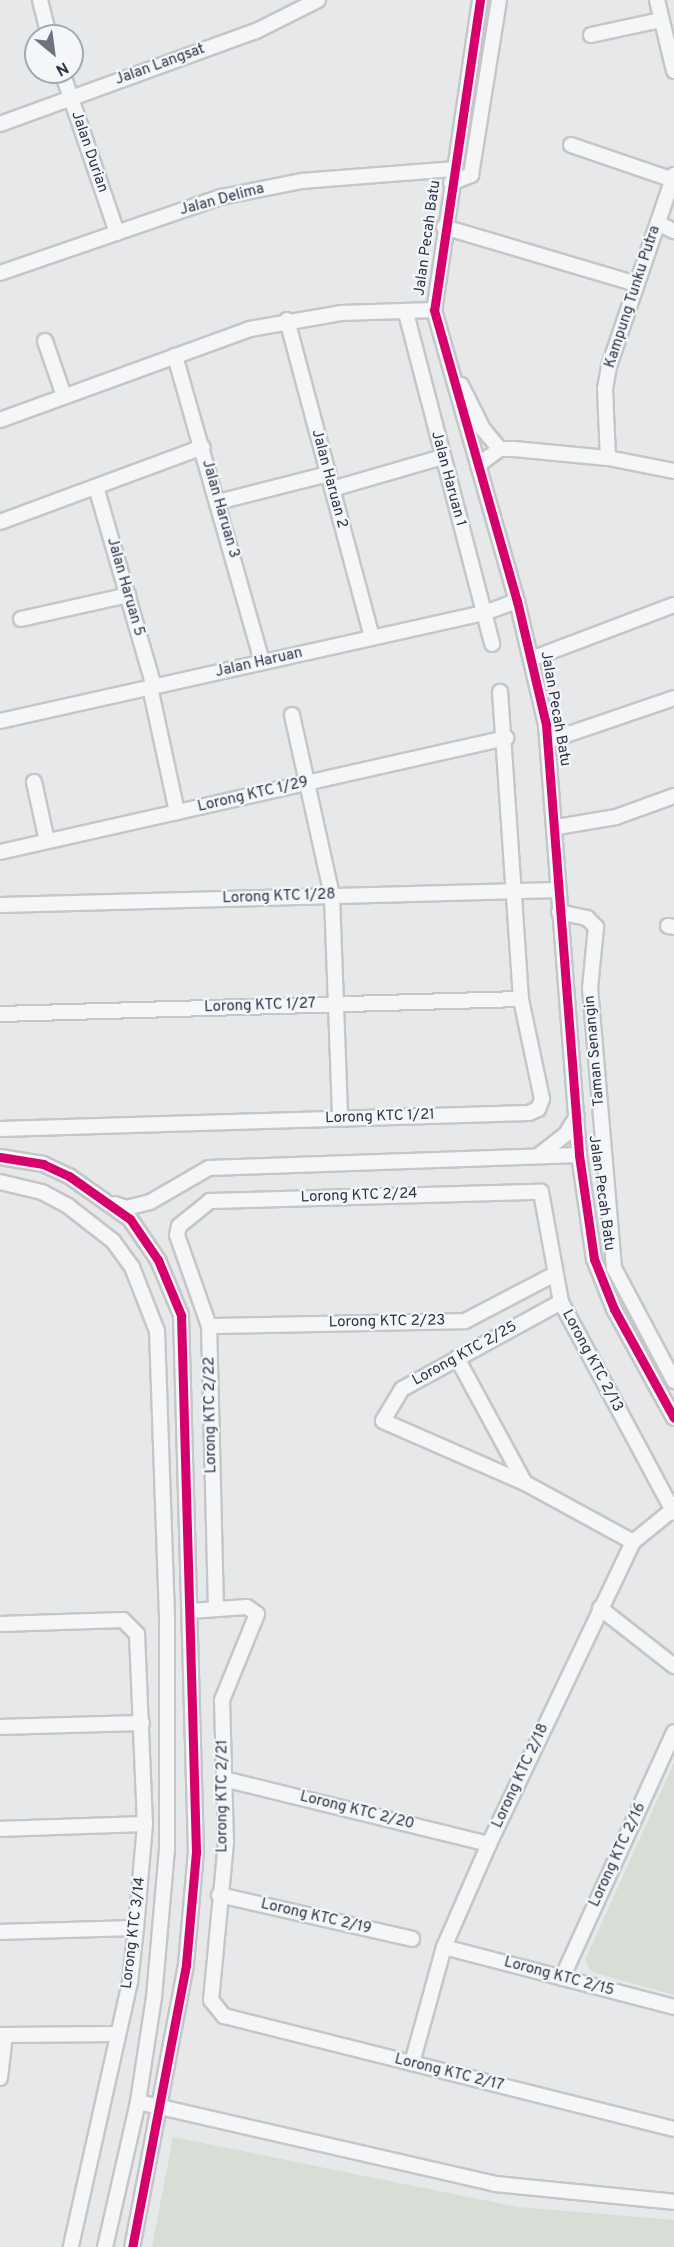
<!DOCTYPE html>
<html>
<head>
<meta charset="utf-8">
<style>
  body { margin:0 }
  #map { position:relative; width:674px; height:2247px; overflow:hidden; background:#e6e8ea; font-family:Overpass,sans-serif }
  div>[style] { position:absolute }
  .green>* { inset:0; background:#d6ded6 }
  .roads { filter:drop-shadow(2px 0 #c4c6c8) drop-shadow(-2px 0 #c4c6c8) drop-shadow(0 2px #c4c6c8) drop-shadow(0 -2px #c4c6c8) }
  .minor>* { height:14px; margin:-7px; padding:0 7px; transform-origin:7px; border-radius:7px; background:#f5f6f7 }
  .cycleway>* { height:9px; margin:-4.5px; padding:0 4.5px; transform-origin:4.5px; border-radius:4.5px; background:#d6006c }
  span { translate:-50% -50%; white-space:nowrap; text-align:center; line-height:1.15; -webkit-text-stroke:4.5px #f4f6f9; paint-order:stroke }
  .street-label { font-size:15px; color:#2b3445 }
  .north { position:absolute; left:24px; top:24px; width:60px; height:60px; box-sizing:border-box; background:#f4f6f9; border:2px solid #a4a8b1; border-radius:50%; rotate:151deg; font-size:16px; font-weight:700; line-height:24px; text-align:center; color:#2b3445 }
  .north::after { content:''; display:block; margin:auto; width:21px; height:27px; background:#6c737f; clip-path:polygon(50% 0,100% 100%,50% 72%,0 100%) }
</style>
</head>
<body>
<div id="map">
  <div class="green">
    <div style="clip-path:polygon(674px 1763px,674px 1995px,592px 1972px,585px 1960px)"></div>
    <div style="clip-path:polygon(173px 2137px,518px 2207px,674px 2220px,674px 2247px,152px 2247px)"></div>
  </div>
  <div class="roads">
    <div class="minor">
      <div style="left:40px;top:0;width:37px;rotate:76deg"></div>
      <div style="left:480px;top:0;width:313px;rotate:98.4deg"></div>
      <div style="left:434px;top:310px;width:303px;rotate:74.1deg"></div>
      <div style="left:517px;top:601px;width:127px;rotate:76.8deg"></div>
      <div style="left:546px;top:725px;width:431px;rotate:85.6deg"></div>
      <div style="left:579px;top:1155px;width:105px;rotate:81.8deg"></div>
      <div style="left:594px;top:1259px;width:54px;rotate:68.2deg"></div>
      <div style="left:614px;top:1309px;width:124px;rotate:61.2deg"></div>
      <div style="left:657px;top:0;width:73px;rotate:76.5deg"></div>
      <div style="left:591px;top:35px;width:72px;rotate:-12.1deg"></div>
      <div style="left:62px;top:72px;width:170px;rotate:71.1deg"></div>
      <div style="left:0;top:124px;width:272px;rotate:-20deg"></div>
      <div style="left:256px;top:31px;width:69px;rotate:-26.6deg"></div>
      <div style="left:571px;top:145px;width:108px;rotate:18.9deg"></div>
      <div style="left:451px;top:183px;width:22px;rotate:-22deg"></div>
      <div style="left:471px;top:175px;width:177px;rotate:-80.9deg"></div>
      <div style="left:658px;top:223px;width:18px;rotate:27deg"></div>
      <div style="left:444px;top:227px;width:200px;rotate:16.5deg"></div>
      <div style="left:0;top:273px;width:234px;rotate:-19deg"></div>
      <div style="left:221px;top:197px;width:83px;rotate:-11.2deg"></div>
      <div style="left:302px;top:181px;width:151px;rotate:-4.5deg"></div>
      <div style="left:406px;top:313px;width:342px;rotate:75.4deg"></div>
      <div style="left:287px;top:320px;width:329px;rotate:75deg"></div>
      <div style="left:45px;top:341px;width:58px;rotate:70.9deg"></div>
      <div style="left:175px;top:356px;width:318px;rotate:74.1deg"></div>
      <div style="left:461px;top:385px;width:49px;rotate:63.4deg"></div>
      <div style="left:483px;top:429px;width:26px;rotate:50deg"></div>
      <div style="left:0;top:420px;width:266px;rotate:-20deg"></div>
      <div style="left:250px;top:329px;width:92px;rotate:-10deg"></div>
      <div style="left:341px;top:313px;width:93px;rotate:-1.8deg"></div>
      <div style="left:608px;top:458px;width:69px;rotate:-92.5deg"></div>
      <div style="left:605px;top:389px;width:23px;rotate:-80deg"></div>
      <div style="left:609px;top:366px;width:202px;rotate:-71.2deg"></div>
      <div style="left:478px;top:465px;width:27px;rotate:-36deg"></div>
      <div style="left:500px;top:449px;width:14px"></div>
      <div style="left:514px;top:449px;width:94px;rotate:5.5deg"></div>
      <div style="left:608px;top:458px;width:67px;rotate:11.1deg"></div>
      <div style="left:96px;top:487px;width:207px;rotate:73.8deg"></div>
      <div style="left:332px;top:489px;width:115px;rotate:-16.2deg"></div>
      <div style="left:218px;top:502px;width:114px;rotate:-14.3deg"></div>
      <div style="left:0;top:522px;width:216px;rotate:-20.3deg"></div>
      <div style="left:21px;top:619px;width:110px;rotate:-12.6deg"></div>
      <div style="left:531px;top:659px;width:153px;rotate:-20.7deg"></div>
      <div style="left:150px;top:687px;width:128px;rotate:77.8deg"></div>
      <div style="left:292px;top:715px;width:185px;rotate:77.5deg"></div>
      <div style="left:332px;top:896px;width:221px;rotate:87.9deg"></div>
      <div style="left:0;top:721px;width:496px;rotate:-12.6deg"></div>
      <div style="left:484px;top:613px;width:35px;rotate:-20deg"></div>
      <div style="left:548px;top:741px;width:133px;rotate:-18.8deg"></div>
      <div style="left:34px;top:782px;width:60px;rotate:77.6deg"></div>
      <div style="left:557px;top:827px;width:60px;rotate:-9.6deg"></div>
      <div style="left:616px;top:817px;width:62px;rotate:-19.9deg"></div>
      <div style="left:0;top:852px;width:519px;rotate:-12.7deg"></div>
      <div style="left:0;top:905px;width:557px;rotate:-1.54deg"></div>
      <div style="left:559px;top:912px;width:29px;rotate:12deg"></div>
      <div style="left:587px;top:918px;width:13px;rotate:45deg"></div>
      <div style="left:596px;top:927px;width:61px;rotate:95.6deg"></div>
      <div style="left:590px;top:988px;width:281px;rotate:85.1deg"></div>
      <div style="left:614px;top:1268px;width:128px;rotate:62deg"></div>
      <div style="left:668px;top:926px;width:6px;rotate:9deg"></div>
      <div style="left:0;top:1014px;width:521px;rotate:-1.65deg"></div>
      <div style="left:0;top:1129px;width:529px;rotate:-1.73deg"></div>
      <div style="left:529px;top:1113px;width:10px;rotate:-24deg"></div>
      <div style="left:538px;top:1109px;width:11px;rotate:-68deg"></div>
      <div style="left:542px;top:1099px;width:102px;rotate:-101.9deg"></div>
      <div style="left:521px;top:999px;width:308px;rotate:-93.9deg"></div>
      <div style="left:538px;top:1156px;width:36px;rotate:-38deg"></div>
      <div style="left:566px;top:1134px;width:21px;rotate:-59deg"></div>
      <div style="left:0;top:1157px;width:44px;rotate:9.2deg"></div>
      <div style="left:43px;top:1164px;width:29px;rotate:25deg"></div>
      <div style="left:69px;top:1176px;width:75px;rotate:35.2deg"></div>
      <div style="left:130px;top:1219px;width:50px;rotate:55.7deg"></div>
      <div style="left:158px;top:1260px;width:60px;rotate:67.3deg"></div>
      <div style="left:181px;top:1315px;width:537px;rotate:88.4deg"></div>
      <div style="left:196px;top:1852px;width:113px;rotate:95.1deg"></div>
      <div style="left:186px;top:1965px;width:287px;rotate:100.8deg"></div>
      <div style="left:0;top:1182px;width:43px;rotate:13.4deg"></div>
      <div style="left:42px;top:1192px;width:30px;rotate:28deg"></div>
      <div style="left:68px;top:1206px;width:57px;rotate:37.9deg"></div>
      <div style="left:113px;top:1241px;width:32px;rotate:54deg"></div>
      <div style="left:132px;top:1267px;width:69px;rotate:68.7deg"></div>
      <div style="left:157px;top:1331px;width:288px;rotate:88deg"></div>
      <div style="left:167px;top:1619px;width:230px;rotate:90deg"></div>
      <div style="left:167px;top:1849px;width:149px;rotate:95deg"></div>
      <div style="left:154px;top:1997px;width:106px;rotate:98.7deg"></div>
      <div style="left:138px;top:2102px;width:149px;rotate:102.8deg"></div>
      <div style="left:115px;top:1204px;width:12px;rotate:20deg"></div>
      <div style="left:126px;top:1208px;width:25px;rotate:-14deg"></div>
      <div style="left:150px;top:1202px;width:68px;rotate:-30deg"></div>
      <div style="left:209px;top:1168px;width:370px;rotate:-2deg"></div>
      <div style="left:561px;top:1302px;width:181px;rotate:151.3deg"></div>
      <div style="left:402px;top:1389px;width:37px;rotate:121deg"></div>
      <div style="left:383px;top:1421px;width:155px;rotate:23.6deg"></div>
      <div style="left:525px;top:1483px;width:123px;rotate:28.6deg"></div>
      <div style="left:209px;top:1326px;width:256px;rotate:-1.1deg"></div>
      <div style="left:465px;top:1321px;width:99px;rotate:-27.6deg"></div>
      <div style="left:457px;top:1358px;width:142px;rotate:61.5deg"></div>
      <div style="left:600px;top:1608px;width:94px;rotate:38.1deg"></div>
      <div style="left:216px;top:1609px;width:283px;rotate:-91.4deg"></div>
      <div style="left:209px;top:1326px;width:96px;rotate:-109.4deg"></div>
      <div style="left:177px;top:1235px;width:9px;rotate:-77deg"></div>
      <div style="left:179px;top:1226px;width:40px;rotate:-39deg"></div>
      <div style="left:210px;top:1201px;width:331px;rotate:-1.6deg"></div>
      <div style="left:541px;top:1192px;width:112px;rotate:79.7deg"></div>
      <div style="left:561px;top:1302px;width:239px;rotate:61.8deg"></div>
      <div style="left:190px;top:1611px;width:57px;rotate:-4deg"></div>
      <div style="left:247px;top:1607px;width:12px;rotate:35deg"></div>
      <div style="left:257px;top:1614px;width:93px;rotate:112.1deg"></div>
      <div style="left:222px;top:1700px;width:142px;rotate:88.4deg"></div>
      <div style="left:226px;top:1842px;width:159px;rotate:95.4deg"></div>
      <div style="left:211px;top:2000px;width:21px;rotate:51deg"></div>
      <div style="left:224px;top:2016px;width:464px;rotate:14.1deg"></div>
      <div style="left:0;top:1624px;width:123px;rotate:-1.9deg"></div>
      <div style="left:123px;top:1620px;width:20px;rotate:45deg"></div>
      <div style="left:137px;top:1634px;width:190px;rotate:87.6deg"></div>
      <div style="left:145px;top:1824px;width:104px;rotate:94.9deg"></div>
      <div style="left:136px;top:1928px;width:54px;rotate:96.3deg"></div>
      <div style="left:130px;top:1982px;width:271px;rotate:102.6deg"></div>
      <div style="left:0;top:1727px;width:142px;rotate:-1.6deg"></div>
      <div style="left:224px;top:1779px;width:273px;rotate:13.8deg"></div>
      <div style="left:0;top:1829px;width:145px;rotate:-2deg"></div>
      <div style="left:219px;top:1895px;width:198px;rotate:12.8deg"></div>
      <div style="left:0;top:1932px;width:136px;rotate:-1.7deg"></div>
      <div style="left:444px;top:1947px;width:238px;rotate:14.6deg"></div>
      <div style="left:562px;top:1978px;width:270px;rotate:-65.5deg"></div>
      <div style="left:0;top:2035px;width:117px;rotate:-0.5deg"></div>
      <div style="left:412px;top:2063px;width:120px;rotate:-74.6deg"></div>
      <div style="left:444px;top:1947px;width:112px;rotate:-66.4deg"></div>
      <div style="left:489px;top:1844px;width:335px;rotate:-64.5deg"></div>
      <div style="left:633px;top:1542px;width:49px;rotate:-39.2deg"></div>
      <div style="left:0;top:2078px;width:43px;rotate:-83.4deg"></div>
      <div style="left:138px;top:2102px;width:366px;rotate:12.9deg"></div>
      <div style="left:495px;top:2184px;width:180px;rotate:5.7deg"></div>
    </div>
  </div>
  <div class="cycleway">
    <div style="left:480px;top:0;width:313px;rotate:98.4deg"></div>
    <div style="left:434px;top:310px;width:303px;rotate:74.1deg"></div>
    <div style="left:517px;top:601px;width:127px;rotate:76.8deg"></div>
    <div style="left:546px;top:725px;width:431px;rotate:85.6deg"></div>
    <div style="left:579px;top:1155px;width:105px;rotate:81.8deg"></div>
    <div style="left:594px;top:1259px;width:54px;rotate:68.2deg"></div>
    <div style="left:614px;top:1309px;width:124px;rotate:61.2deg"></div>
    <div style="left:0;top:1157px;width:44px;rotate:9.2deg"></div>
    <div style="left:43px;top:1164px;width:29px;rotate:25deg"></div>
    <div style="left:69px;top:1176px;width:75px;rotate:35.2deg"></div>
    <div style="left:130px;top:1219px;width:50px;rotate:55.7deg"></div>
    <div style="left:158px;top:1260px;width:60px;rotate:67.3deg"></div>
    <div style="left:181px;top:1315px;width:537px;rotate:88.4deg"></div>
    <div style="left:196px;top:1852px;width:113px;rotate:95.1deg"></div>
    <div style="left:186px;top:1965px;width:287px;rotate:100.8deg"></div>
  </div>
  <div class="street-label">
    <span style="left:160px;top:65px;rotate:-20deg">Jalan Langsat</span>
    <span style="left:89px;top:152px;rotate:71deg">Jalan Durian</span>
    <span style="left:222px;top:200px;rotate:-15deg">Jalan Delima</span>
    <span style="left:428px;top:238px;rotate:-82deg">Jalan Pecah Batu</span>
    <span style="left:633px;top:297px;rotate:-72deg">Kampung Tunku Putra</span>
    <span style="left:329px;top:479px;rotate:75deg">Jalan Haruan 2</span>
    <span style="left:448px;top:479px;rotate:75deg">Jalan Haruan 1</span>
    <span style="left:220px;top:509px;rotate:74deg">Jalan Haruan 3</span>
    <span style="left:125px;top:587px;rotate:74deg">Jalan Haruan 5</span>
    <span style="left:259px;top:663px;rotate:-13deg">Jalan Haruan</span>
    <span style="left:555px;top:709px;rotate:80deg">Jalan Pecah Batu</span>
    <span style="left:253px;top:795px;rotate:-13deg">Lorong KTC 1/29</span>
    <span style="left:279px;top:897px;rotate:-2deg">Lorong KTC 1/28</span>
    <span style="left:260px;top:1006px;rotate:-2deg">Lorong KTC 1/27</span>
    <span style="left:595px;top:1051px;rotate:-95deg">Taman Senangin</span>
    <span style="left:380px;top:1117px;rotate:-2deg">Lorong KTC 1/21</span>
    <span style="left:601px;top:1193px;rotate:82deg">Jalan Pecah Batu</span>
    <span style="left:359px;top:1196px;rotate:-2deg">Lorong KTC 2/24</span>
    <span style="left:387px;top:1322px;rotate:-1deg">Lorong KTC 2/23</span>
    <span style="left:465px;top:1354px;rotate:-29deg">Lorong KTC 2/25</span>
    <span style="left:592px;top:1361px;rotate:62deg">Lorong KTC 2/13</span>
    <span style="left:211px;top:1415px;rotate:-91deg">Lorong KTC 2/22</span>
    <span style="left:521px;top:1776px;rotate:-65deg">Lorong KTC 2/18</span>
    <span style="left:223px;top:1796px;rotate:-90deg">Lorong KTC 2/21</span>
    <span style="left:357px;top:1811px;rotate:14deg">Lorong KTC 2/20</span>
    <span style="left:618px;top:1855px;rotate:-65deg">Lorong KTC 2/16</span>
    <span style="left:316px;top:1917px;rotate:13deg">Lorong KTC 2/19</span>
    <span style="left:134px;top:1933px;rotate:-83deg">Lorong KTC 3/14</span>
    <span style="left:559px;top:1977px;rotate:15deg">Lorong KTC 2/15</span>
    <span style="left:449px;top:2073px;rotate:14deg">Lorong KTC 2/17</span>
  </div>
  <div class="north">N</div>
</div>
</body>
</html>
